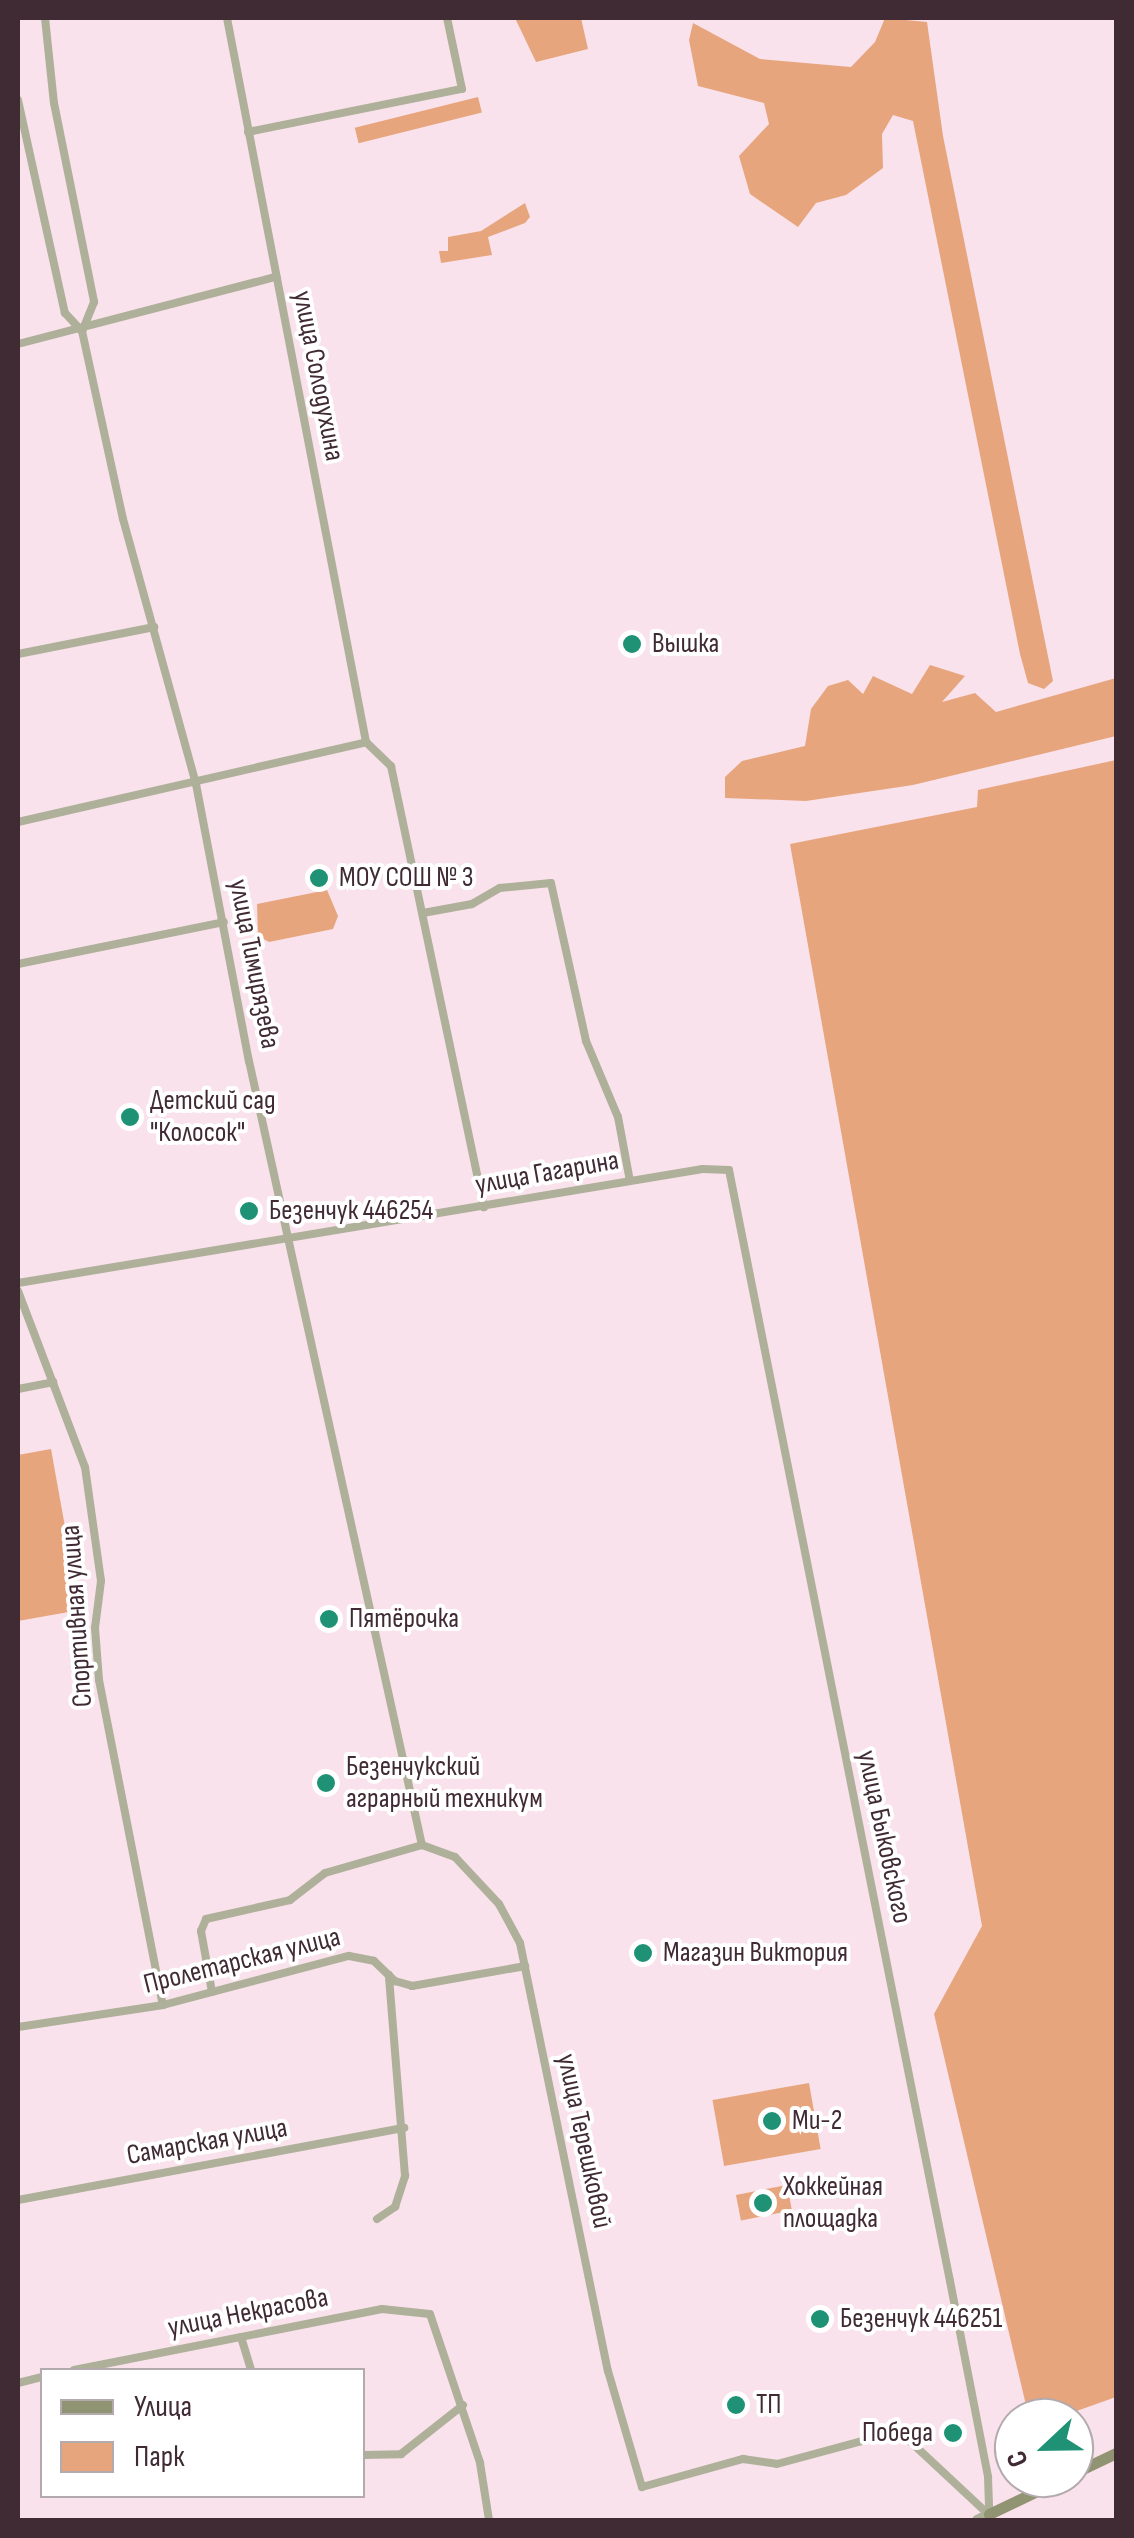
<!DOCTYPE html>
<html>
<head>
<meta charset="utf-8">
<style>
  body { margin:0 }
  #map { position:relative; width:1134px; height:2538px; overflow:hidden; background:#f9e2eb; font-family:"Sofia Sans Condensed",sans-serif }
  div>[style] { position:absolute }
  .green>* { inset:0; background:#e7a57e; transform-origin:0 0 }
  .minor>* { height:8px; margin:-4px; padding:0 4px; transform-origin:4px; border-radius:4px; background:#aeb099 }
  .tertiary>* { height:10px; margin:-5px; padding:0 5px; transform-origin:5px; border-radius:5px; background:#aeb099 }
  .secondary>* { height:11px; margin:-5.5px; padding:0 5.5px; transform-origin:5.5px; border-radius:5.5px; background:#919472 }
  .dots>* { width:28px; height:28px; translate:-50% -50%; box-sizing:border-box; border:5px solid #fff; border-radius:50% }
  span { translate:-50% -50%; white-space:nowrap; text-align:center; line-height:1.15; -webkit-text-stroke:8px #fff; paint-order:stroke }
  .street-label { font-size:28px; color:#402b34 }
  .poi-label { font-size:28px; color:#402b34 }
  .left { translate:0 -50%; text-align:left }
  .right { translate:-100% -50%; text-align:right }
  .frame { position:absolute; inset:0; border:20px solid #402b34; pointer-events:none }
  .legend { position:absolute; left:40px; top:2368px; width:325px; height:130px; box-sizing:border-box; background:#fff; border:2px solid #b3aaae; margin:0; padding:12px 18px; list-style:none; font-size:30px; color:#402b34 }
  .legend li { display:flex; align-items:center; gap:20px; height:50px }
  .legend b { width:50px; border:2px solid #b3aaae }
  .north { position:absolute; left:994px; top:2398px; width:100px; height:100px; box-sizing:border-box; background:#fff; border:2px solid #b3aaae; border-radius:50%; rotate:248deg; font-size:28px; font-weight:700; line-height:40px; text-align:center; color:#402b34 }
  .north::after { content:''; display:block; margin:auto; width:35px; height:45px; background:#1f9275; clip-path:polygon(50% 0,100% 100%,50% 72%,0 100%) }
</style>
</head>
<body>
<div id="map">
  <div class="green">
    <div style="clip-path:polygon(515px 18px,581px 18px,588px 49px,536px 62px)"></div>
    <div style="clip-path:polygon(885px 18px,927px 22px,943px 136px,1053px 681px,1044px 689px,1028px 683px,1020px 654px,913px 121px,893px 115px,882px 134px,883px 168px,846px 195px,816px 203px,798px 227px,750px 194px,739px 156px,769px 124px,764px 103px,698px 86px,689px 40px,693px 23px,760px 59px,851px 67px,875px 42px)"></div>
    <div style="left:478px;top:97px;width:16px;height:127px;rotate:76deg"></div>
    <div style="clip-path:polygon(525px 203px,530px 217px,525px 223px,488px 237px,492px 255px,441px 263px,439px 251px,448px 251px,448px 237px,481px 231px)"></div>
    <div style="clip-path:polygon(930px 665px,965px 676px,942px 702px,975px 693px,996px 712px,1116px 678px,1116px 736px,913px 785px,806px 801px,725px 798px,725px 777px,742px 761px,805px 746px,811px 709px,828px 686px,848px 680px,863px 694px,873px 676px,912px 694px)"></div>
    <div style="clip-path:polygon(1116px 760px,1116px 2397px,1057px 2418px,1029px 2418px,934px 2014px,982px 1926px,790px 844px,977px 807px,978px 790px)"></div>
    <div style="clip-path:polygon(327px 890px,338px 916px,333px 929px,269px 942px,258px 936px,257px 904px)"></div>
    <div style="clip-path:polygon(51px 1449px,80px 1610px,18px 1621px,18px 1455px)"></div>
    <div style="left:809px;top:2083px;width:67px;height:98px;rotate:80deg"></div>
    <div style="left:787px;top:2185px;width:26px;height:52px;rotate:79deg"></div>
  </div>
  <div class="minor">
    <div style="left:45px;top:18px;width:85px;rotate:84deg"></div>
    <div style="left:54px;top:103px;width:203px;rotate:78.6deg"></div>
    <div style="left:94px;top:302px;width:31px;rotate:112deg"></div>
    <div style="left:227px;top:18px;width:737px;rotate:79.13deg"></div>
    <div style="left:18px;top:100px;width:218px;rotate:77.6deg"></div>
    <div style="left:65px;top:313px;width:25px;rotate:47deg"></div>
    <div style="left:82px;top:331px;width:192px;rotate:77.7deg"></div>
    <div style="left:123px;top:519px;width:275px;rotate:74.6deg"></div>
    <div style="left:196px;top:784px;width:282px;rotate:79.2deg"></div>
    <div style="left:249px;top:1061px;width:803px;rotate:77.56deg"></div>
    <div style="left:248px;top:132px;width:218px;rotate:-11.4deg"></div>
    <div style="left:462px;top:89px;width:73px;rotate:-101.9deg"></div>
    <div style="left:18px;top:344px;width:267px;rotate:-14.6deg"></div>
    <div style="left:18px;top:654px;width:139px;rotate:-11.2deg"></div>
    <div style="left:366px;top:742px;width:35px;rotate:44deg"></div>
    <div style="left:391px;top:766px;width:451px;rotate:78.1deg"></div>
    <div style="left:18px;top:822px;width:357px;rotate:-12.9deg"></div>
    <div style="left:423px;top:913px;width:50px;rotate:-10.4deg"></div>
    <div style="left:472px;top:904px;width:32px;rotate:-30deg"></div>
    <div style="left:500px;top:888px;width:51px;rotate:-5.6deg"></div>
    <div style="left:551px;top:883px;width:162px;rotate:77.5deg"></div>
    <div style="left:586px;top:1041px;width:82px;rotate:67.2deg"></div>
    <div style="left:618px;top:1117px;width:65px;rotate:79.4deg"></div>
    <div style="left:18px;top:964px;width:210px;rotate:-11.5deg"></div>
    <div style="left:18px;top:1283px;width:694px;rotate:-9.45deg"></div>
    <div style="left:703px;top:1169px;width:26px;rotate:2deg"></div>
    <div style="left:729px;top:1170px;width:1133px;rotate:78.75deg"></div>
    <div style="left:950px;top:2281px;width:200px;rotate:79deg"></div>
    <div style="left:988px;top:2477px;width:37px;rotate:88deg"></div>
    <div style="left:18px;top:1291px;width:188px;rotate:69.2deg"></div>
    <div style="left:85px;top:1467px;width:115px;rotate:82deg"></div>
    <div style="left:101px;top:1581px;width:47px;rotate:97.3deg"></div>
    <div style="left:95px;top:1628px;width:52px;rotate:85.6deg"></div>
    <div style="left:99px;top:1680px;width:331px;rotate:78.9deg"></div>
    <div style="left:18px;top:1389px;width:36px;rotate:-11deg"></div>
    <div style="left:212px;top:1992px;width:62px;rotate:-100.2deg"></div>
    <div style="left:201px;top:1931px;width:13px;rotate:-67deg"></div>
    <div style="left:206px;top:1919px;width:86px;rotate:-12.7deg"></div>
    <div style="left:290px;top:1900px;width:44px;rotate:-37.6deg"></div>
    <div style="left:325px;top:1873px;width:101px;rotate:-16.1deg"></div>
    <div style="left:422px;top:1845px;width:35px;rotate:20deg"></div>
    <div style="left:455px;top:1857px;width:64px;rotate:46.9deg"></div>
    <div style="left:499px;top:1904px;width:44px;rotate:61.7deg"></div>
    <div style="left:520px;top:1943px;width:437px;rotate:78.4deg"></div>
    <div style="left:608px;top:2371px;width:121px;rotate:73.7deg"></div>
    <div style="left:642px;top:2487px;width:105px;rotate:-15.5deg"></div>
    <div style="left:743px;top:2459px;width:34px;rotate:8deg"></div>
    <div style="left:777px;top:2464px;width:126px;rotate:-15.1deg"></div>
    <div style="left:899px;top:2431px;width:123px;rotate:43deg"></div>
    <div style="left:18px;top:2027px;width:147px;rotate:-8.6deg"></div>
    <div style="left:163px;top:2005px;width:192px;rotate:-14.8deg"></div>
    <div style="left:349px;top:1956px;width:25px;rotate:11deg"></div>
    <div style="left:374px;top:1961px;width:29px;rotate:44deg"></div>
    <div style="left:395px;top:1981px;width:18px;rotate:16deg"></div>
    <div style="left:412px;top:1986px;width:115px;rotate:-10deg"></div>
    <div style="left:18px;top:2200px;width:393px;rotate:-10.6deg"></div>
    <div style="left:377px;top:2219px;width:22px;rotate:-34deg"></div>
    <div style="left:395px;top:2207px;width:33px;rotate:-72deg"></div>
    <div style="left:405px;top:2176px;width:202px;rotate:-94.6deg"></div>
    <div style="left:241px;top:2337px;width:34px;rotate:73deg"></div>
    <div style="left:74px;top:2370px;width:314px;rotate:-11.2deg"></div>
    <div style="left:382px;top:2309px;width:48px;rotate:5.9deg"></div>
    <div style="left:430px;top:2314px;width:157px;rotate:71.4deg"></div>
    <div style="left:480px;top:2463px;width:58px;rotate:81deg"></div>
    <div style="left:18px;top:2383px;width:25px;rotate:-14deg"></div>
    <div style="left:362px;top:2455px;width:39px;rotate:-1deg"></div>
    <div style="left:401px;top:2454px;width:79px;rotate:-38.3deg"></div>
  </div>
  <div class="tertiary">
    <div style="left:977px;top:2520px;width:13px;rotate:-27deg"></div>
    <div style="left:989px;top:2514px;width:6px;rotate:81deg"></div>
  </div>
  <div class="secondary">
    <div style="left:1074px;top:2473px;width:47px;rotate:-25.5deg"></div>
    <div style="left:989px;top:2514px;width:83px;rotate:-25.6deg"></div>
  </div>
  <div class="dots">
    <div style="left:632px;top:644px;background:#1f9275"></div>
    <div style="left:319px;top:878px;background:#1f9275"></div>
    <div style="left:130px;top:1117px;background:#1f9275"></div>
    <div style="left:249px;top:1211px;background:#1f9275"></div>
    <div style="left:329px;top:1619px;background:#1f9275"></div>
    <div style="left:326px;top:1783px;background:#1f9275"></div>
    <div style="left:643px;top:1953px;background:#1f9275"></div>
    <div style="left:772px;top:2121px;background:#1f9275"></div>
    <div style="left:763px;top:2203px;background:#1f9275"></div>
    <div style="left:820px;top:2319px;background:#1f9275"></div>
    <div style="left:736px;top:2405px;background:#1f9275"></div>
    <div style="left:953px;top:2433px;background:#1f9275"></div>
  </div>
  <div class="street-label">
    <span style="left:318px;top:376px;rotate:79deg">улица Солодухина</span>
    <span style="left:254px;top:964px;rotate:79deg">улица Тимирязева</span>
    <span style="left:547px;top:1173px;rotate:-10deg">улица Гагарина</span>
    <span style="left:77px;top:1616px;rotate:-94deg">Спортивная улица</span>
    <span style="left:884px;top:1837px;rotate:78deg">улица Быковского</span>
    <span style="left:242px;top:1961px;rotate:-14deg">Пролетарская улица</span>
    <span style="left:584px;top:2141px;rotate:78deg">улица Терешковой</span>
    <span style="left:207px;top:2142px;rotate:-10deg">Самарская улица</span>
    <span style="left:248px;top:2313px;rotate:-11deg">улица Некрасова</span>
  </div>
  <div class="poi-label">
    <span class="left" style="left:652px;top:644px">Вышка</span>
    <span class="left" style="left:339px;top:878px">МОУ СОШ № 3</span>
    <span class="left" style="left:150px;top:1117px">Детский сад<br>"Колосок"</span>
    <span class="left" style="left:269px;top:1211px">Безенчук 446254</span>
    <span class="left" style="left:349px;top:1619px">Пятёрочка</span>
    <span class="left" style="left:346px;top:1783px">Безенчукский<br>аграрный техникум</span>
    <span class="left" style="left:663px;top:1953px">Магазин Виктория</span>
    <span class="left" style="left:792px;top:2121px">Ми-2</span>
    <span class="left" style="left:783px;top:2203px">Хоккейная<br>площадка</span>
    <span class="left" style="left:840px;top:2319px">Безенчук 446251</span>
    <span class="left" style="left:756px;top:2405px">ТП</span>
    <span class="right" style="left:933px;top:2433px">Победа</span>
  </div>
  <div class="frame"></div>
  <ul class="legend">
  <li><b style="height:12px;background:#919472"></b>Улица</li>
  <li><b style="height:28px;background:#e7a57e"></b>Парк</li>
  </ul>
  <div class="north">С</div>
</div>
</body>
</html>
